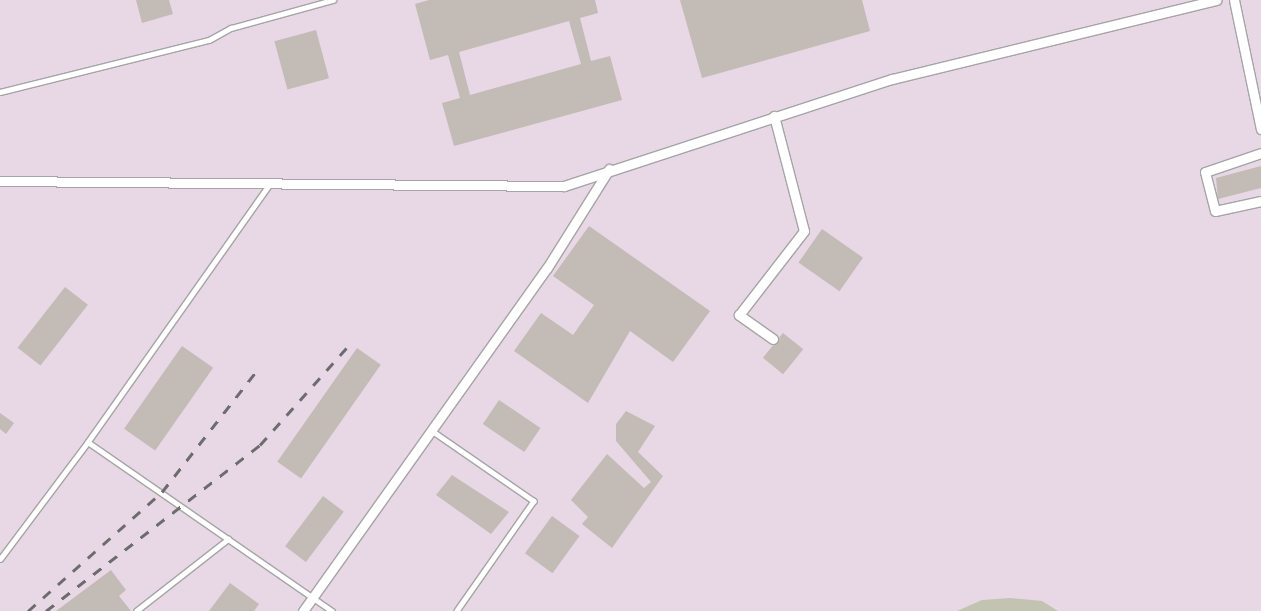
<!DOCTYPE html>
<html>
<head>
<meta charset="utf-8">
<style>
  body { margin:0 }
  #map { position:relative; width:1261px; height:611px; overflow:hidden; background:#efebe5; font-family:"PT Sans Narrow",sans-serif }
  div>[style] { position:absolute }
  .industrial>* { inset:0; background:#e8d7e5; transform-origin:0 0 }
  .construction>* { inset:0; background:#c3c3b1 }
  .building>* { inset:0; background:#c3bbb5; transform-origin:0 0 }
  .roads { filter:drop-shadow(1px 0 #a5a5a5) drop-shadow(-1px 0 #a5a5a5) drop-shadow(0 1px #a5a5a5) drop-shadow(0 -1px #a5a5a5) }
  .service>* { height:4.5px; margin:-2.25px; padding:0 2.25px; transform-origin:2.25px; border-radius:2.25px; background:#fff }
  .minor>* { height:9px; margin:-4.5px; padding:0 4.5px; transform-origin:4.5px; border-radius:4.5px; background:#fff }
  .rail>* { height:3px; margin-top:-1.5px; transform-origin:0; background:repeating-linear-gradient(90deg,#6c6c6c 0 10px,transparent 0 20px) }
  span { translate:-50% -50%; white-space:nowrap; text-align:center; line-height:1.15; -webkit-text-stroke:4px #fff; paint-order:stroke }
</style>
</head>
<body>
<div id="map">
  <div class="industrial">
    <div style="left:0;top:0;width:1261px;height:611px"></div>
  </div>
  <div class="construction">
    <div style="clip-path:polygon(1010px 598px,1042px 601px,1058px 611px,957px 611px,982px 600px)"></div>
  </div>
  <div class="building">
    <div style="clip-path:polygon(136px 0,169px 0,173px 14px,142px 23px)"></div>
    <div style="clip-path:polygon(evenodd,429px 0,595px 0,598px 13px,580px 18px,591px 61px,610px 56px,622px 100px,454px 146px,442px 103px,460px 98px,448px 55px,430px 60px,415px 4px,429px 0,569px 21px,581px 64px,470px 95px,459px 52px,569px 21px)"></div>
    <div style="clip-path:polygon(680px 0,862px 0,870px 31px,702px 78px)"></div>
    <div style="left:316px;top:30px;width:50px;height:43px;rotate:75deg"></div>
    <div style="clip-path:polygon(1261px 166px,1261px 188px,1218px 199px,1216px 178px)"></div>
    <div style="clip-path:polygon(589px 226px,710px 311px,673px 362px,630px 331px,588px 403px,514px 351px,541px 313px,573px 335px,594px 305px,553px 276px)"></div>
    <div style="left:822px;top:229px;width:50px;height:41px;rotate:35deg"></div>
    <div style="left:65px;top:287px;width:29px;height:77px;rotate:38deg"></div>
    <div style="left:783px;top:333px;width:26px;height:32px;rotate:39deg"></div>
    <div style="left:182px;top:346px;width:38px;height:101px;rotate:35deg"></div>
    <div style="left:357px;top:348px;width:29px;height:139px;rotate:35deg"></div>
    <div style="left:499px;top:400px;width:50px;height:29px;rotate:34deg"></div>
    <div style="clip-path:polygon(626px 411px,655px 426px,638px 452px,663px 476px,612px 548px,582px 524px,588px 517px,571px 500px,607px 454px,644px 488px,651px 482px,616px 441px,616px 424px)"></div>
    <div style="clip-path:polygon(0 413px,14px 423px,6px 434px,0 429px)"></div>
    <div style="clip-path:polygon(452px 475px,509px 512px,491px 534px,436px 495px)"></div>
    <div style="left:323px;top:496px;width:26px;height:63px;rotate:37deg"></div>
    <div style="left:552px;top:516px;width:34px;height:46px;rotate:36deg"></div>
    <div style="clip-path:polygon(111px 570px,126px 590px,119px 596px,131px 611px,56px 611px)"></div>
    <div style="clip-path:polygon(230px 583px,259px 604px,254px 611px,209px 611px)"></div>
  </div>
  <div class="roads">
    <div class="service">
      <div style="left:0;top:92px;width:215px;rotate:-14deg"></div>
      <div style="left:209px;top:40px;width:25px;rotate:-29deg"></div>
      <div style="left:231px;top:28px;width:106px;rotate:-15.4deg"></div>
      <div style="left:271px;top:183px;width:317px;rotate:125.2deg"></div>
      <div style="left:88px;top:442px;width:297px;rotate:34.7deg"></div>
      <div style="left:431px;top:430px;width:125px;rotate:34.6deg"></div>
      <div style="left:534px;top:501px;width:134px;rotate:125deg"></div>
      <div style="left:0;top:559px;width:146px;rotate:-53.1deg"></div>
      <div style="left:136px;top:611px;width:117px;rotate:-38deg"></div>
    </div>
    <div class="minor">
      <div style="left:1234px;top:0;width:132px;rotate:78.2deg"></div>
      <div style="left:1261px;top:153px;width:59px;rotate:161.3deg"></div>
      <div style="left:1205px;top:172px;width:40px;rotate:75.6deg"></div>
      <div style="left:1215px;top:211px;width:47px;rotate:-12.3deg"></div>
      <div style="left:0;top:181px;width:564px;rotate:0.51deg"></div>
      <div style="left:564px;top:186px;width:345px;rotate:-18.1deg"></div>
      <div style="left:892px;top:79px;width:334px;rotate:-13.7deg"></div>
      <div style="left:773px;top:339px;width:42px;rotate:-144.8deg"></div>
      <div style="left:739px;top:315px;width:106px;rotate:-52.3deg"></div>
      <div style="left:804px;top:231px;width:119px;rotate:-104.6deg"></div>
      <div style="left:303px;top:611px;width:421px;rotate:-54.6deg"></div>
      <div style="left:547px;top:268px;width:117px;rotate:-57.9deg"></div>
    </div>
  </div>
  <div class="rail">
    <div style="left:28px;top:611px;width:179px;rotate:-41.6deg"></div>
    <div style="left:162px;top:492px;width:156px;rotate:-52deg"></div>
    <div style="left:46px;top:611px;width:271px;rotate:-37.8deg"></div>
    <div style="left:260px;top:445px;width:137px;rotate:-48.3deg"></div>
  </div>
</div>
</body>
</html>
